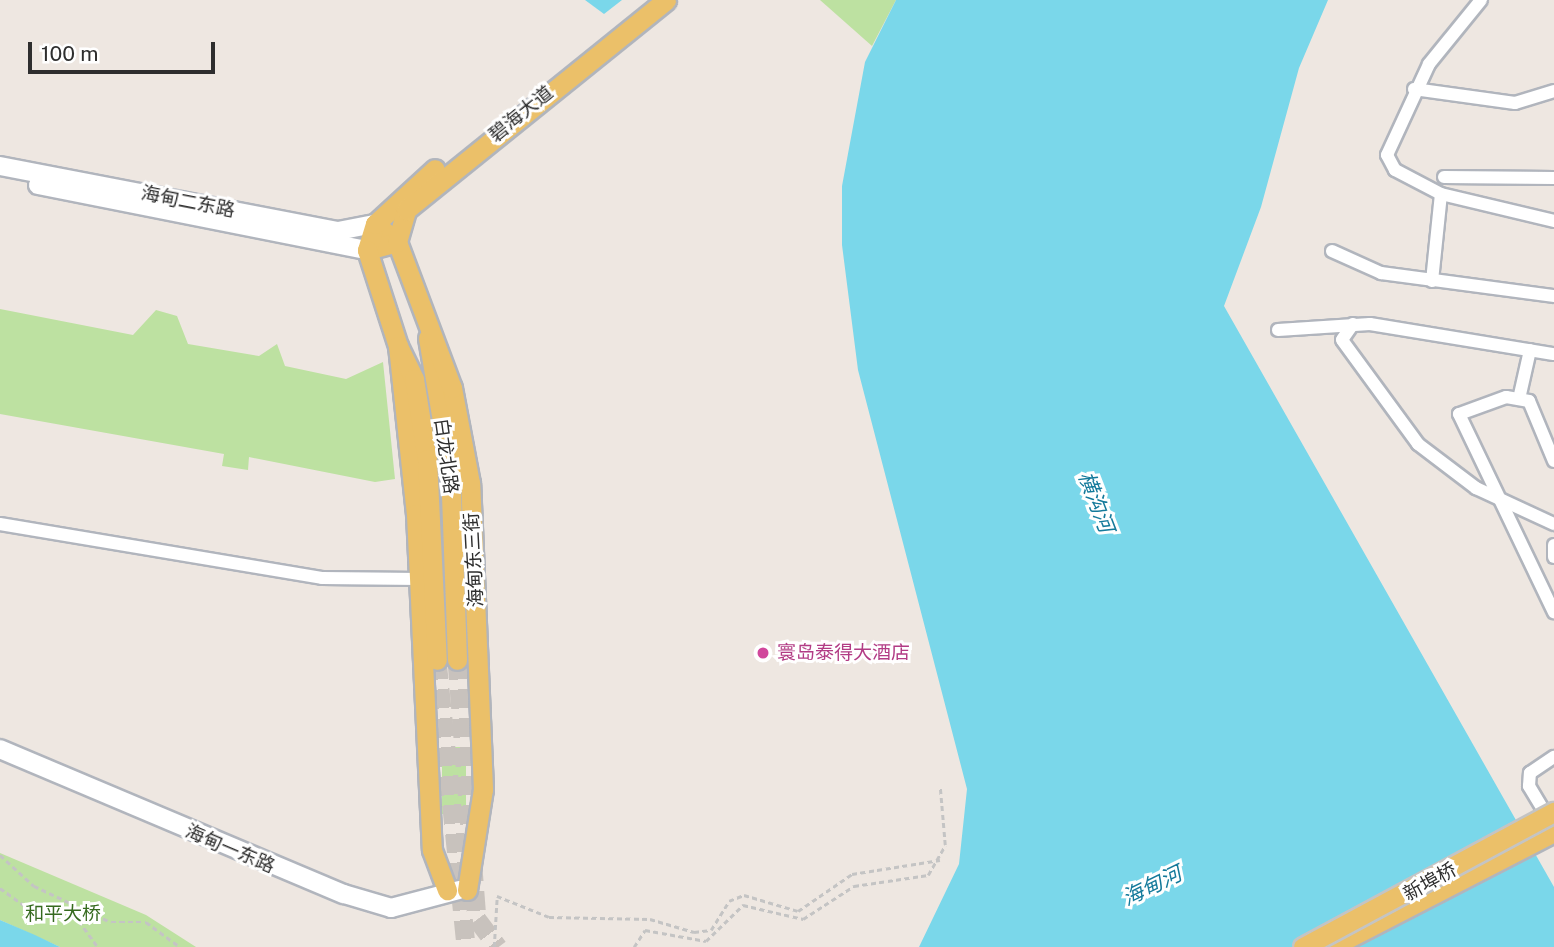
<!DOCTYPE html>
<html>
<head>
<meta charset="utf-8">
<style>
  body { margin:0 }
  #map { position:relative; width:1554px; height:947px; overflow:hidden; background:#eee7e1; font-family:"Public Sans","Noto Sans SC",sans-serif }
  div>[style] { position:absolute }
  .green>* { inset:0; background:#bde1a1; transform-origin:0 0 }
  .water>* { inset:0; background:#7ad7ea }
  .primary-tunnel>* { height:19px; margin-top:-9.5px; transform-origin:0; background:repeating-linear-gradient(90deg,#c8c2bd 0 19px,transparent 0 29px) }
  .path>* { height:2.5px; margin-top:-1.25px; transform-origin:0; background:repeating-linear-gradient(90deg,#c4c4c4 0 5px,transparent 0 8.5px) }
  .roads { filter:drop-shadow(2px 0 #b1b5bd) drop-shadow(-2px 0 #b1b5bd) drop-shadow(0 2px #b1b5bd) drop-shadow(0 -2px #b1b5bd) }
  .street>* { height:12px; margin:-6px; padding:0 6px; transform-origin:6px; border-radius:6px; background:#fff }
  .secondary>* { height:18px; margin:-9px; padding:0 9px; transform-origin:9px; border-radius:9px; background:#fff }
  .primary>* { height:19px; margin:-9.5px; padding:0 9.5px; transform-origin:9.5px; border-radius:9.5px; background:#ebc069 }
  .bridges { filter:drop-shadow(2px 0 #c4c4c4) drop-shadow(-2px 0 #c4c4c4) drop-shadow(0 2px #c4c4c4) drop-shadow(0 -2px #c4c4c4) }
  .primary-bridge>* { height:19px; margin:-9.5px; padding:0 9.5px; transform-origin:9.5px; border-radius:9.5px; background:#ebc069 }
  .dots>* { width:19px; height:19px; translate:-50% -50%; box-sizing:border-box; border:4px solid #fff; border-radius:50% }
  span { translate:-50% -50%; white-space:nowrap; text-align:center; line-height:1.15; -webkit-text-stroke:6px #fff; paint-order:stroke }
  .street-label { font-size:19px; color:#2e2e2e }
  .hotel-label { font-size:19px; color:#b23c85 }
  .left { translate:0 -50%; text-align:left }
  .park-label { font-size:19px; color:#366a1f }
  .water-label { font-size:21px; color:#147a9b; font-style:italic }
  .scale { position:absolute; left:28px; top:42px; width:187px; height:32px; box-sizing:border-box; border:4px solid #2e2e2e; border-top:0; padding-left:9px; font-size:21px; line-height:24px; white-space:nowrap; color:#2e2e2e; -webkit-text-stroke:5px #fff; paint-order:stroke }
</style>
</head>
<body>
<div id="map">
  <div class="green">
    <div style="clip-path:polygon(820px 0,896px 0,872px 46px)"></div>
    <div style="clip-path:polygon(0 309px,133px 335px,156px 310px,177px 316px,188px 344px,259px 356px,277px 344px,285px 366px,346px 379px,383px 362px,395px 479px,375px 482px,249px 457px,248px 470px,222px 466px,224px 454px,0 414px)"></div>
    <div style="left:442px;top:747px;width:24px;height:67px"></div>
    <div style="clip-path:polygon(0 853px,146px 915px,196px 947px,60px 947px,0 920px)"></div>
  </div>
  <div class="water">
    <div style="clip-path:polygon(585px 0,622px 0,604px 14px)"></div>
    <div style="clip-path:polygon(896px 0,1328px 0,1299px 68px,1261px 207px,1224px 306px,1554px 887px,1554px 947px,919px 947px,959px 864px,967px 789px,858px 370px,842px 245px,842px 186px,865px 62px)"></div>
    <div style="clip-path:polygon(0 920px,35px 935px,60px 947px,0 947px)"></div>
  </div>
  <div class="primary-tunnel">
    <div style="left:437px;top:660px;width:288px;rotate:84.2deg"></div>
    <div style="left:457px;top:660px;width:260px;rotate:85.6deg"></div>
    <div style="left:477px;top:919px;width:35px;rotate:53deg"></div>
  </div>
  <div class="path">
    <div style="left:0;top:855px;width:46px;rotate:42.4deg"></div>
    <div style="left:34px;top:886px;width:85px;rotate:25.1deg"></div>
    <div style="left:111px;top:922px;width:35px"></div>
    <div style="left:146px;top:922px;width:42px;rotate:36.3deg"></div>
    <div style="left:0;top:888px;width:43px;rotate:35.5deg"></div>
    <div style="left:35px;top:913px;width:39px;rotate:1deg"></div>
    <div style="left:74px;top:914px;width:41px;rotate:54deg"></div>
    <div style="left:494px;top:947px;width:51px;rotate:-86.6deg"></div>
    <div style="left:497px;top:896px;width:56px;rotate:22deg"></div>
    <div style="left:549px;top:917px;width:101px;rotate:1.1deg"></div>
    <div style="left:650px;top:919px;width:46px;rotate:16.5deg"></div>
    <div style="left:694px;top:932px;width:17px;rotate:-7deg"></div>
    <div style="left:711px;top:930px;width:34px;rotate:-58deg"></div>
    <div style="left:729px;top:901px;width:16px;rotate:-22deg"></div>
    <div style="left:744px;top:895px;width:56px;rotate:16.5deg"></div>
    <div style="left:798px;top:911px;width:65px;rotate:-34.4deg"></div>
    <div style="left:852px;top:874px;width:89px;rotate:-9deg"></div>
    <div style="left:634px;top:947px;width:20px;rotate:-57deg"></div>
    <div style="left:645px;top:930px;width:62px;rotate:10.2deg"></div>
    <div style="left:706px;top:941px;width:52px;rotate:-44.2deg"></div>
    <div style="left:743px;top:905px;width:62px;rotate:13.1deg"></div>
    <div style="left:803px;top:919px;width:61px;rotate:-32.9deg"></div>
    <div style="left:854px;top:886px;width:75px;rotate:-8.5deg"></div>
    <div style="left:928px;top:875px;width:34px;rotate:-60deg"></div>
    <div style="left:945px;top:845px;width:58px;rotate:-94.9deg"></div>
  </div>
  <div class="roads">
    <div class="street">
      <div style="left:1414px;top:89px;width:102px;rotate:7.9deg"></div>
      <div style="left:1515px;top:103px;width:41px;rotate:-17.1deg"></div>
      <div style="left:1444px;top:177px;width:110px;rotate:0.5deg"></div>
      <div style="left:1441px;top:194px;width:116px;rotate:13.4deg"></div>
      <div style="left:1332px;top:251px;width:54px;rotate:24.2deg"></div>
      <div style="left:1381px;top:273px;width:175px;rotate:7.6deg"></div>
      <div style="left:1432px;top:281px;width:87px;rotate:-84.1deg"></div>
      <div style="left:1441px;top:194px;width:52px;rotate:-152.4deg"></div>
      <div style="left:1395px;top:170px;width:17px;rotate:-118deg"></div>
      <div style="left:1387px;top:155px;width:100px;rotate:-65.2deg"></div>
      <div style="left:1429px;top:64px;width:82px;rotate:-50.9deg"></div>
      <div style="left:1353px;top:324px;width:19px;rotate:125deg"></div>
      <div style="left:1342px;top:340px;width:129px;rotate:53.8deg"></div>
      <div style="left:1418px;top:444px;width:73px;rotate:37.2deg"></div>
      <div style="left:1476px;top:488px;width:86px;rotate:24.8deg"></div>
      <div style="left:1278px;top:330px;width:92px;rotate:-3.7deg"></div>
      <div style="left:1370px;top:324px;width:186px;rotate:9.3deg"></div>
      <div style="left:1519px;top:399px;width:50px;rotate:-77.3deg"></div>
      <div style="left:1554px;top:461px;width:65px;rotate:-112.6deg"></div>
      <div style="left:1529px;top:401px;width:23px;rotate:-170deg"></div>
      <div style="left:1506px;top:397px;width:50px;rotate:160.1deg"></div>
      <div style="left:1459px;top:414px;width:220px;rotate:64.4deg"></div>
      <div style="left:0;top:524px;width:326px;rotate:9.5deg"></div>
      <div style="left:322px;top:578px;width:98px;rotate:0.6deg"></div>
      <div style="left:1554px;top:545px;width:12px;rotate:90deg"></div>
      <div style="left:1550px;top:821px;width:41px;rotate:-121deg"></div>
      <div style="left:1529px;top:786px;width:13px;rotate:-86deg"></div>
      <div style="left:1530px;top:773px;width:29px;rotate:-34deg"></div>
    </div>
    <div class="secondary">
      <div style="left:0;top:166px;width:344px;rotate:10.9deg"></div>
      <div style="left:338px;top:231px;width:38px;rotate:-11deg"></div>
      <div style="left:38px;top:185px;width:335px;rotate:11.2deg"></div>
      <div style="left:0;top:749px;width:373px;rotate:22.9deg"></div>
      <div style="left:344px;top:894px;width:49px;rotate:16.6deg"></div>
      <div style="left:391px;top:908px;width:70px;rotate:-14.8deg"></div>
    </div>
    <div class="primary">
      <div style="left:375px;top:224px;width:28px;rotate:39deg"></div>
      <div style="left:397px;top:242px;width:31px;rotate:165deg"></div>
      <div style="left:367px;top:250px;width:27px;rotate:-73deg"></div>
      <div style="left:375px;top:224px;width:81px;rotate:-42.5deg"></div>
      <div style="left:367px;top:250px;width:101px;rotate:72.1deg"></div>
      <div style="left:398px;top:346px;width:169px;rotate:83.9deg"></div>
      <div style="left:416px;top:514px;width:336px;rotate:87.3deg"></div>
      <div style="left:432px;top:850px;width:43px;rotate:69.4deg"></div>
      <div style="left:428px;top:338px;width:132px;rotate:80.4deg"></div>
      <div style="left:450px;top:468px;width:192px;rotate:87.9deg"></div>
      <div style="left:398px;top:346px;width:37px;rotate:64deg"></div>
      <div style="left:414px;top:379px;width:81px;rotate:80.8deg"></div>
      <div style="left:427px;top:459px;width:201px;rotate:87.2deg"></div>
      <div style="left:467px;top:890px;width:102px;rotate:-81deg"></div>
      <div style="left:483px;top:789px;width:306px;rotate:-92.4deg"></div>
      <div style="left:470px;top:483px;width:97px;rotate:-100.7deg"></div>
      <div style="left:452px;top:388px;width:156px;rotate:-110.6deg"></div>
      <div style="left:397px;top:242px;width:33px;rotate:-74deg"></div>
      <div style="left:406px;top:210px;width:334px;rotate:-38.9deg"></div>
      <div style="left:1331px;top:947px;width:251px;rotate:-27.3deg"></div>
    </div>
  </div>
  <div class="bridges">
    <div class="primary-bridge">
      <div style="left:1303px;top:947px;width:285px;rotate:-28.3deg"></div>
    </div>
  </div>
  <div class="dots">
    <div style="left:763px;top:653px;background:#d1479c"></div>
  </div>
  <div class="street-label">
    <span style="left:521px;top:114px;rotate:-39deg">碧海大道</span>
    <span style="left:188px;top:202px;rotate:11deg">海甸二东路</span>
    <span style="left:446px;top:456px;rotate:82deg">白龙北路</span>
    <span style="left:474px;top:560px;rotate:-93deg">海甸东三街</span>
    <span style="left:230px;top:849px;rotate:23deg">海甸一东路</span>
    <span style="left:1430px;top:882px;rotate:-29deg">新埠桥</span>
  </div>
  <div class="hotel-label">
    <span class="left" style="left:777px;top:653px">寰岛泰得大酒店</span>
  </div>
  <div class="park-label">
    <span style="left:63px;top:914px">和平大桥</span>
  </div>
  <div class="water-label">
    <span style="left:1096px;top:502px;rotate:69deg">横沟河</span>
    <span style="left:1152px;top:886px;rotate:-26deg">海甸河</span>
  </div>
  <div class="scale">100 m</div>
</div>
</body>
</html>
